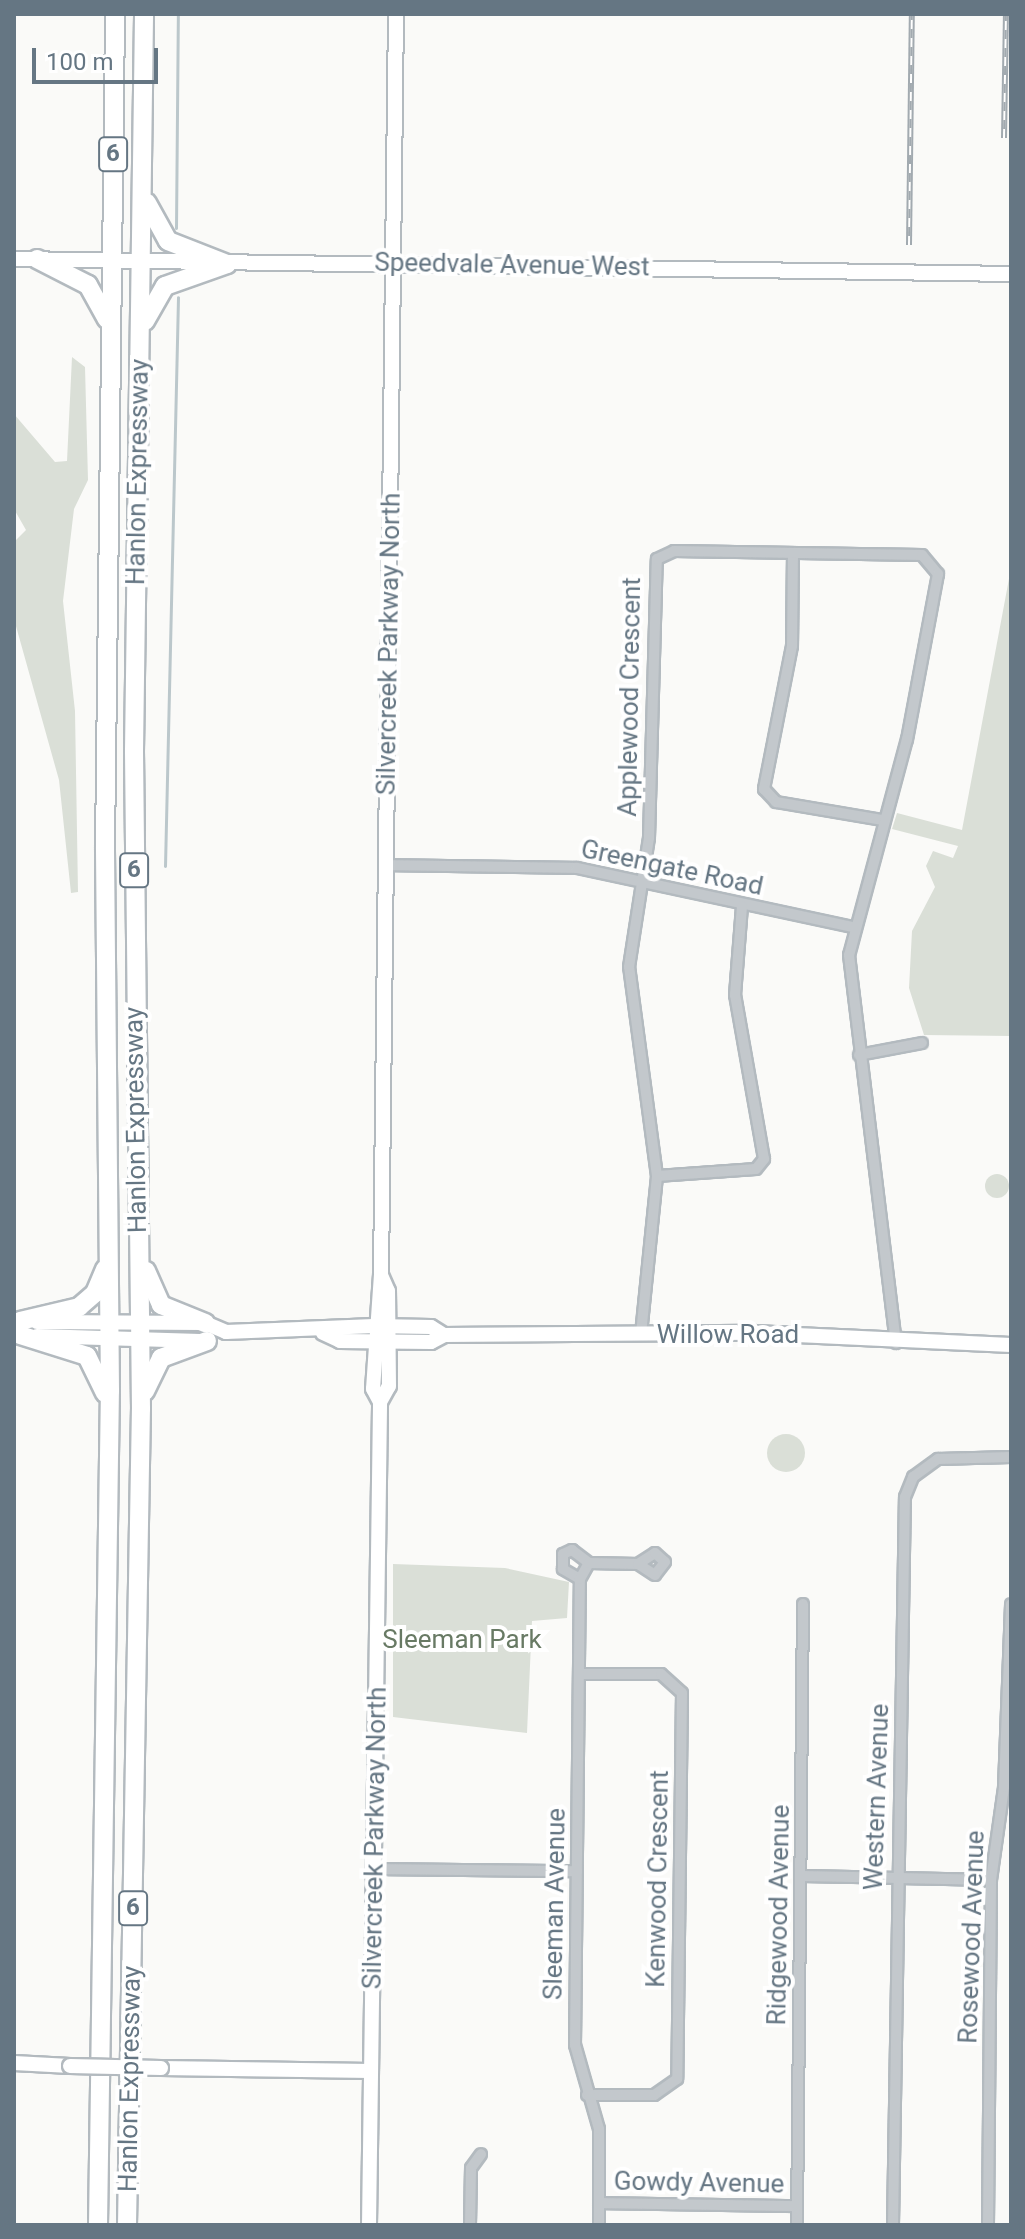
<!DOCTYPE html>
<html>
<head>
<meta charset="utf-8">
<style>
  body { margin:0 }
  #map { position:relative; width:1025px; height:2239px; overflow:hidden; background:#fafaf8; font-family:Roboto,sans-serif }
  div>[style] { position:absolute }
  .green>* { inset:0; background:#dadfd7 }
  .round { border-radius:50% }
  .stream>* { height:3px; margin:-1.5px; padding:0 1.5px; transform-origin:1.5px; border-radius:1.5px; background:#bbc7cb }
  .roads { filter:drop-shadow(2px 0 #b3babf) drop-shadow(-2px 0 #b3babf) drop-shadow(0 2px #b3babf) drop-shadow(0 -2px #b3babf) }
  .street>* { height:10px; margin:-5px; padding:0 5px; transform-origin:5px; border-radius:5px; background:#c3c8cc }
  .secondary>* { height:14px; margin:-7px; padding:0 7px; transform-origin:7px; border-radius:7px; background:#fff }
  .highway>* { height:18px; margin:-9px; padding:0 9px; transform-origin:9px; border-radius:9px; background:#fff }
  .rail>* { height:6px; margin-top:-3px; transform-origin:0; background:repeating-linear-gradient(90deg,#fff 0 9px,#a2aab0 0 18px); box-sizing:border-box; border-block:2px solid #a2aab0 }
  .bridges { filter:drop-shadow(2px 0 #b3babf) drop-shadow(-2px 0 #b3babf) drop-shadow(0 2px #b3babf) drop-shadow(0 -2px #b3babf) }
  .secondary-bridge>* { height:14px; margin:-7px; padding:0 7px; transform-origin:7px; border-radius:7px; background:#fff }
  span { translate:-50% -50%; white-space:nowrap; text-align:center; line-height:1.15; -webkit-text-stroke:8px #fff; paint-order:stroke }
  .shield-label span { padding:2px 6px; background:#fff; border:2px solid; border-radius:6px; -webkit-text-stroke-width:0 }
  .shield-label { font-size:24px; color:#657683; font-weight:700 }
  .street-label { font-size:26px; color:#657683 }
  .park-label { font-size:26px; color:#687a64 }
  .frame { position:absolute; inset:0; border:16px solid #657683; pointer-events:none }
  .scale { position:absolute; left:32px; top:48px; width:126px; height:36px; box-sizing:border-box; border:4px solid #657683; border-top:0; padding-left:10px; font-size:24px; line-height:28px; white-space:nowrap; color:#657683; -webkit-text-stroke:6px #fff; paint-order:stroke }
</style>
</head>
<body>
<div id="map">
  <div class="green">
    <div style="clip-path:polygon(72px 357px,85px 367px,88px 480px,74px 509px,63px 601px,75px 711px,78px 892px,71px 893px,59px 780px,14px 619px,14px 542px,26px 530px,14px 509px,14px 414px,55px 462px,67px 461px)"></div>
    <div style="clip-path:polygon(1011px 568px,1011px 1036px,924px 1035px,909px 988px,912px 931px,935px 887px,926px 866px,933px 851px,953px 858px,958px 846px,892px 829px,897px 813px,962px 830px)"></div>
    <div class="round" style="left:985px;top:1174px;width:24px;height:24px"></div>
    <div class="round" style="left:767px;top:1434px;width:38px;height:38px"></div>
    <div style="clip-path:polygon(393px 1564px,505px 1568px,569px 1582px,567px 1618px,532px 1621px,527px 1733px,393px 1717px)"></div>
  </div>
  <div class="stream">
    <div style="left:176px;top:228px;width:214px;rotate:-89.5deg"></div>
    <div style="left:165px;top:866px;width:569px;rotate:-88.69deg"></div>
  </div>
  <div class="roads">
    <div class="street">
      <div style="left:793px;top:553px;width:93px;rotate:90.6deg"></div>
      <div style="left:792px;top:646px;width:146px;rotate:101.1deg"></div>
      <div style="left:764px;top:789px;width:18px;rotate:47deg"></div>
      <div style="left:776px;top:802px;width:108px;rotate:9.6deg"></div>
      <div style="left:386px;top:865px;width:191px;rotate:0.9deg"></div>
      <div style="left:577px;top:868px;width:281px;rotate:12.1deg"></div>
      <div style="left:859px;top:1055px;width:64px;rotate:-10.8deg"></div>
      <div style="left:657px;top:1176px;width:99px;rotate:-4deg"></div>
      <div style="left:756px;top:1169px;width:13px;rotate:-51deg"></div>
      <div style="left:764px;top:1159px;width:167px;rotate:-100deg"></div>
      <div style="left:735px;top:995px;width:89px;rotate:-85.5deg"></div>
      <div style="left:641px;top:1334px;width:159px;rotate:-84.2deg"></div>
      <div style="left:657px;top:1176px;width:211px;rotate:-97.6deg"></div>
      <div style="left:629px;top:967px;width:131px;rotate:-81.2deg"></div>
      <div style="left:649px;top:838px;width:279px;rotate:-88.4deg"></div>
      <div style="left:657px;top:559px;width:19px;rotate:-25deg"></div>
      <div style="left:674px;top:551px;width:248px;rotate:0.9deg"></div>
      <div style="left:922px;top:555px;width:25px;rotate:50deg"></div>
      <div style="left:938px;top:574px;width:168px;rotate:100.6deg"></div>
      <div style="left:907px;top:739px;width:224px;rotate:105deg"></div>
      <div style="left:849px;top:955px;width:391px;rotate:83.1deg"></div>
      <div style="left:580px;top:1579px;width:20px;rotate:-150deg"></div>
      <div style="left:563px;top:1569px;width:15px;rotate:-90deg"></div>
      <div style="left:563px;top:1554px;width:10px;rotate:-24deg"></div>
      <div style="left:572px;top:1550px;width:21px;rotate:37deg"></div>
      <div style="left:579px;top:1674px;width:82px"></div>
      <div style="left:661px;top:1674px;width:28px;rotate:42deg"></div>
      <div style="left:682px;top:1693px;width:386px;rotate:90.7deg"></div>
      <div style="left:677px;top:2079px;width:28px;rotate:145deg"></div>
      <div style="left:654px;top:2095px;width:67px;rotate:180deg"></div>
      <div style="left:372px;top:1869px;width:205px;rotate:0.6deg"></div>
      <div style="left:802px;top:1876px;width:189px;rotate:1.2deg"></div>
      <div style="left:599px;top:2203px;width:198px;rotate:0.9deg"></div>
      <div style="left:470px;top:2225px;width:57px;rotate:-89deg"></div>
      <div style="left:471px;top:2168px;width:17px;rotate:-54deg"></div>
      <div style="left:599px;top:2225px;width:96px;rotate:-90deg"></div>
      <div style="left:599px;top:2129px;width:87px;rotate:-105.9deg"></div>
      <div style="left:575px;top:2045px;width:466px;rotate:-89.4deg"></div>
      <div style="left:580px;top:1579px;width:18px;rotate:-61deg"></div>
      <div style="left:589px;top:1563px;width:49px;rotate:1.2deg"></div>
      <div style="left:638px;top:1564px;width:20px;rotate:-33deg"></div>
      <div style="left:655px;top:1553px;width:13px;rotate:42deg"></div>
      <div style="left:665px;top:1562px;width:16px;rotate:128deg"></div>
      <div style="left:655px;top:1575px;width:20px;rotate:-147deg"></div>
      <div style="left:797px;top:2225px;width:621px;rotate:-89.45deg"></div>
      <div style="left:893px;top:2225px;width:728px;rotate:-89.06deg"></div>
      <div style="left:905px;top:1497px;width:22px;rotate:-68deg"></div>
      <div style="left:913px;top:1477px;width:31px;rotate:-36deg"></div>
      <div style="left:938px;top:1459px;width:73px;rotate:-1.6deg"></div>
      <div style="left:988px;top:2225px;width:345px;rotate:-89.5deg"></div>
      <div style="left:991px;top:1880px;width:94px;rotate:-82deg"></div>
      <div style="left:1004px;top:1787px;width:183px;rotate:-87.8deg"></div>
    </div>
    <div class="secondary">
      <div style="left:14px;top:259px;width:997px;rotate:0.86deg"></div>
      <div style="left:37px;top:1322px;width:168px;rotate:0.3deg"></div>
      <div style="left:205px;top:1323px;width:23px;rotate:23deg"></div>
      <div style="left:226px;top:1332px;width:148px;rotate:-2.3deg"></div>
      <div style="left:374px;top:1326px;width:57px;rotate:1deg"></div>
      <div style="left:431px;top:1327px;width:15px;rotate:32deg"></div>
      <div style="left:444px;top:1335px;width:310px;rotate:-0.4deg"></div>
      <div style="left:754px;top:1333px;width:257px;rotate:2.7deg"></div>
      <div style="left:323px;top:1333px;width:19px;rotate:25deg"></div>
      <div style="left:340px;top:1341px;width:91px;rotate:0.6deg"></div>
      <div style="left:431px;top:1342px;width:15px;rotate:-28deg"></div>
      <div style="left:37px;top:1336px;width:163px;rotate:1.8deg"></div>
      <div style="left:380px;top:1402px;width:15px;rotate:-118deg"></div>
      <div style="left:373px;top:1389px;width:114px;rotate:-86deg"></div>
      <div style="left:381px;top:1275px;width:1261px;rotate:-89.32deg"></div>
      <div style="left:14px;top:2063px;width:56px;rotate:3.1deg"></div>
      <div style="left:161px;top:2068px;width:210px;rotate:0.8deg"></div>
      <div style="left:369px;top:2225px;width:823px;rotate:-89.23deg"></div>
      <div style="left:380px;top:1402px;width:18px;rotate:-61deg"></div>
      <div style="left:389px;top:1386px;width:95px;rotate:-90.6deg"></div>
      <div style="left:388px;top:1291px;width:17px;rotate:-114deg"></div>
    </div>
    <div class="highway">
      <div style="left:147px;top:203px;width:43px;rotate:61.1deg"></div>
      <div style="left:168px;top:241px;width:63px;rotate:21.3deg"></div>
      <div style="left:37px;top:259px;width:57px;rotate:27deg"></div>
      <div style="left:88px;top:285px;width:39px;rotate:61deg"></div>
      <div style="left:145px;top:321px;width:40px;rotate:-60.3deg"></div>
      <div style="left:165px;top:286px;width:66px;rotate:-19.5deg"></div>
      <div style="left:146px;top:1271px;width:37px;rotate:66deg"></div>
      <div style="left:161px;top:1305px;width:48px;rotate:22.2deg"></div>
      <div style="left:20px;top:1321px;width:61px;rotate:-13.3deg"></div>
      <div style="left:79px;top:1307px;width:21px;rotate:-41deg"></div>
      <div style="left:95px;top:1293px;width:26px;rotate:-67deg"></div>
      <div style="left:20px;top:1335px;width:70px;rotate:17.4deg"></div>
      <div style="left:87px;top:1356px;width:41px;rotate:64.1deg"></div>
      <div style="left:145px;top:1391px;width:37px;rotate:-64deg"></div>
      <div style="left:161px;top:1358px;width:49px;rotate:-20.3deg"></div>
      <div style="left:98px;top:2225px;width:834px;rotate:-89.18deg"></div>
      <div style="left:110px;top:1391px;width:544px;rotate:-90.53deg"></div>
      <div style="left:105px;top:847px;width:833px;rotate:-89.31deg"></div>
      <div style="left:127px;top:2225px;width:816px;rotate:-89.02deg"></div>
      <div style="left:141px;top:1409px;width:658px;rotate:-90.61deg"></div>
      <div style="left:134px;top:751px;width:737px;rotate:-89.22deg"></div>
    </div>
  </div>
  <div class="rail">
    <div style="left:1004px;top:138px;width:124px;rotate:-89.1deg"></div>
    <div style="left:909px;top:245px;width:231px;rotate:-89.3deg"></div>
  </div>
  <div class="bridges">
    <div class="secondary-bridge">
      <div style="left:70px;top:2066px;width:91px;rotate:1.3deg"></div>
    </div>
  </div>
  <div class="shield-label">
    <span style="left:113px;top:154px">6</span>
    <span style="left:134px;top:870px">6</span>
    <span style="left:133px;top:1908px">6</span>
  </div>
  <div class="street-label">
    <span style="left:512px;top:265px;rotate:1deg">Speedvale Avenue West</span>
    <span style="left:138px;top:472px;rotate:-89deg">Hanlon Expressway</span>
    <span style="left:389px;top:644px;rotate:-89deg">Silvercreek Parkway North</span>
    <span style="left:630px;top:697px;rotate:-89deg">Applewood Crescent</span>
    <span style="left:672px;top:868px;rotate:12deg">Greengate Road</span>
    <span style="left:136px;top:1120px;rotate:-91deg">Hanlon Expressway</span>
    <span style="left:728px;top:1335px">Willow Road</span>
    <span style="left:877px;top:1797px;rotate:-88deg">Western Avenue</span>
    <span style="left:375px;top:1838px;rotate:-89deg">Silvercreek Parkway North</span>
    <span style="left:658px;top:1879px;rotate:-89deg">Kenwood Crescent</span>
    <span style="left:555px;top:1904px;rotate:-89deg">Sleeman Avenue</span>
    <span style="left:779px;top:1915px;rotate:-89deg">Ridgewood Avenue</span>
    <span style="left:972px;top:1937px;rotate:-88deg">Rosewood Avenue</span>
    <span style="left:130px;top:2079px;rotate:-89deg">Hanlon Expressway</span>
    <span style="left:699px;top:2183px;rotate:1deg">Gowdy Avenue</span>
  </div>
  <div class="park-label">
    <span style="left:462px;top:1640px">Sleeman Park</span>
  </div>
  <div class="frame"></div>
  <div class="scale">100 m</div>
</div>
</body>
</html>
